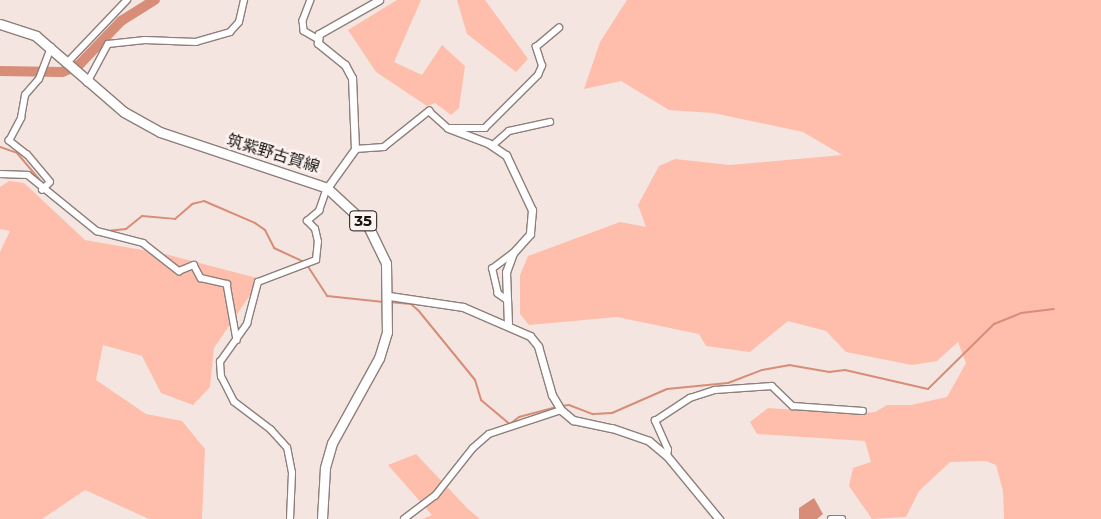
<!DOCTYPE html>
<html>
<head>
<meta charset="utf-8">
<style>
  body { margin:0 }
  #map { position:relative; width:1101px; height:519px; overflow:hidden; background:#f5e5e0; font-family:Montserrat,"Noto Sans JP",sans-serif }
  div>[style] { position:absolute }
  .green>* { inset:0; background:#febeab }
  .water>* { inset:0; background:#d78d77 }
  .stream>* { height:2px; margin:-1px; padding:0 1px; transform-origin:1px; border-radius:1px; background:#d78d77 }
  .river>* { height:10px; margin:-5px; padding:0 5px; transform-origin:5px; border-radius:5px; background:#d78d77 }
  .roads { filter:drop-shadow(1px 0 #8d7f7b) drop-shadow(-1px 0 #8d7f7b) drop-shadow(0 1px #8d7f7b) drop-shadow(0 -1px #8d7f7b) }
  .minor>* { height:5.5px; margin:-2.75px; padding:0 2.75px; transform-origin:2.75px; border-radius:2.75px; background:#fff }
  .tertiary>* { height:7px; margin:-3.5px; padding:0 3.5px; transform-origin:3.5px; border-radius:3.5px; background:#fff }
  .primary>* { height:9px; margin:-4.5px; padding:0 4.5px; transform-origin:4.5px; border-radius:4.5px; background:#fff }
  span { translate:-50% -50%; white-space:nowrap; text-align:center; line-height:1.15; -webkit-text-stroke:4.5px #fdf4f1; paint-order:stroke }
  .shield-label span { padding:1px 4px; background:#fdf4f1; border:1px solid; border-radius:4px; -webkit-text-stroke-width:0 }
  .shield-label { font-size:15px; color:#191412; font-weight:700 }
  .street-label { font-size:16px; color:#191412 }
</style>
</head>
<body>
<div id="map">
  <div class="green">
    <div style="clip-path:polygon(397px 0,421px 0,394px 62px,422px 75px,442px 45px,465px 66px,459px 108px,451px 115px,435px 103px,427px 106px,376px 72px,348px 30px)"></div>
    <div style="clip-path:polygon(457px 0,485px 0,528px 59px,516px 72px,467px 34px)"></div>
    <div style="clip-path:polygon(627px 0,1101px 0,1101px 519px,1004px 519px,1003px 491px,996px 465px,986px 461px,950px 462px,919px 491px,906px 517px,872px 519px,849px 486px,853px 468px,871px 462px,865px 441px,757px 434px,750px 422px,768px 408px,856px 414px,875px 412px,887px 405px,911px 405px,947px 397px,966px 363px,958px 342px,937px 361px,912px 365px,846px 352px,826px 331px,788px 321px,750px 352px,706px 346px,699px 334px,617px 317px,529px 325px,520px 314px,520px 275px,528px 256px,620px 222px,646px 227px,638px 205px,659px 166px,675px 159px,730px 165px,842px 155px,803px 132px,713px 113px,669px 110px,621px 81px,584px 89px,600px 42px)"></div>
    <div style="clip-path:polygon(9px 181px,24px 183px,85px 240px,165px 254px,261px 279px,214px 348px,210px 387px,193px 405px,161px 393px,142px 356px,103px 345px,96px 380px,146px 414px,182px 421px,205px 449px,202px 519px,149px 519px,85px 490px,42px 519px,0 519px,0 252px,10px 231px,0 229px,0 187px)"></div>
    <div style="clip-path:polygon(416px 454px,468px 509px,480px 519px,423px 519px,432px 515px,388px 465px)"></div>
  </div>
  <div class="water">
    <div style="clip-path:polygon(814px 498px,823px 514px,817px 519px,799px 519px,799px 508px)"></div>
  </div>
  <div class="stream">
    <div style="left:0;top:147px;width:18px;rotate:19deg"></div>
    <div style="left:17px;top:153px;width:42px;rotate:49.8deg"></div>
    <div style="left:107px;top:231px;width:19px;rotate:-6deg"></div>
    <div style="left:126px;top:229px;width:21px;rotate:-39deg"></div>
    <div style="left:142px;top:216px;width:33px;rotate:5deg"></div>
    <div style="left:175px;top:219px;width:23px;rotate:-41deg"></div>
    <div style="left:192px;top:204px;width:12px;rotate:-14deg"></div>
    <div style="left:204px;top:201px;width:56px;rotate:23.3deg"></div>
    <div style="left:255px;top:223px;width:12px;rotate:35deg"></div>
    <div style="left:265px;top:230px;width:20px;rotate:63deg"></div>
    <div style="left:274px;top:248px;width:33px;rotate:25deg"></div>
    <div style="left:307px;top:265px;width:37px;rotate:57deg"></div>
    <div style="left:327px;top:296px;width:57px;rotate:6deg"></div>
    <div style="left:389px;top:302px;width:22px;rotate:5deg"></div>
    <div style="left:411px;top:304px;width:9px;rotate:41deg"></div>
    <div style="left:418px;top:310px;width:90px;rotate:50.8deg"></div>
    <div style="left:475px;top:380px;width:21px;rotate:73deg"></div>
    <div style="left:481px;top:400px;width:38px;rotate:40deg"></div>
    <div style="left:510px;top:424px;width:11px;rotate:-38deg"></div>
    <div style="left:519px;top:417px;width:39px;rotate:-15deg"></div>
    <div style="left:561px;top:406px;width:8px;rotate:-7deg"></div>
    <div style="left:569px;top:405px;width:26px;rotate:21deg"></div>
    <div style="left:593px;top:414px;width:19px;rotate:-3deg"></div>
    <div style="left:612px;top:413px;width:60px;rotate:-23.6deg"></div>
    <div style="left:667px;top:389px;width:61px;rotate:-5.6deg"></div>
    <div style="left:728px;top:383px;width:36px;rotate:-21deg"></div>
    <div style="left:762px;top:370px;width:27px;rotate:-10deg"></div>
    <div style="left:789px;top:365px;width:41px;rotate:9.9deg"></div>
    <div style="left:829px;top:372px;width:16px;rotate:-7deg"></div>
    <div style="left:845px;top:370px;width:85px;rotate:12.9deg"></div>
    <div style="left:928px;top:389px;width:93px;rotate:-44.6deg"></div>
    <div style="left:994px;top:324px;width:29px;rotate:-22deg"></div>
    <div style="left:1021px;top:313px;width:33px;rotate:-7deg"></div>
  </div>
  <div class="river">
    <div style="left:0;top:71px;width:62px;rotate:0.9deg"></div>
    <div style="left:62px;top:72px;width:18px;rotate:-22deg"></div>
    <div style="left:79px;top:65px;width:61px;rotate:-46.3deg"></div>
    <div style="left:121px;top:21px;width:40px;rotate:-32deg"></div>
  </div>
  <div class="roads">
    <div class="minor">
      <div style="left:311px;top:0;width:22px;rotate:111deg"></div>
      <div style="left:303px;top:21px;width:10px;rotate:84deg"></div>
      <div style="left:304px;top:31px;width:16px;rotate:30deg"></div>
      <div style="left:67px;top:63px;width:87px;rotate:-46.4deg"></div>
      <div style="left:87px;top:83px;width:44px;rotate:-61.7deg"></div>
      <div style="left:108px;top:44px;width:37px;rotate:-6deg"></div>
      <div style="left:145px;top:40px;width:51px;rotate:2.2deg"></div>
      <div style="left:196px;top:42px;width:35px;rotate:-16deg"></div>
      <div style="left:230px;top:32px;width:13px;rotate:-48deg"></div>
      <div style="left:239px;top:22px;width:23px;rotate:-77deg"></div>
      <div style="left:493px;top:145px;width:21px;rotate:-41deg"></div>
      <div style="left:509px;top:131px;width:42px;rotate:-12.4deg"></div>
      <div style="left:355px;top:149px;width:29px;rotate:-4deg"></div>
      <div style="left:384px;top:147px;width:58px;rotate:-38.7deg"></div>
      <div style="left:429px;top:111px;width:25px;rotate:42deg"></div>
      <div style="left:448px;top:128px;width:37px"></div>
      <div style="left:485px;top:128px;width:75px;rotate:-45deg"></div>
      <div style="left:538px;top:75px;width:10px;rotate:-66deg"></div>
      <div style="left:542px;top:66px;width:20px;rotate:-108deg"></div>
      <div style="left:536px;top:47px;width:30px;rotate:-40deg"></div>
      <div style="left:0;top:174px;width:28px;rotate:2deg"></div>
      <div style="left:28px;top:175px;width:89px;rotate:39.1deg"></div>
      <div style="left:97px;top:231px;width:48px;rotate:14.6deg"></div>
      <div style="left:143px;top:243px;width:46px;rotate:37.9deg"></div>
      <div style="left:179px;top:271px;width:16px;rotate:-22deg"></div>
      <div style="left:194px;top:265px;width:15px;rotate:62deg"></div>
      <div style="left:201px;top:278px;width:27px;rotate:13deg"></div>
      <div style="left:227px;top:284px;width:57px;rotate:79.9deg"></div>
      <div style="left:42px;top:190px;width:11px;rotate:-45deg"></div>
      <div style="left:50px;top:182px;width:35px;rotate:-130deg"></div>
      <div style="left:27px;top:155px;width:23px;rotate:-142deg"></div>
      <div style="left:9px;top:141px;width:26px;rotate:-62deg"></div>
      <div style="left:21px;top:118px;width:23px;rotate:-80deg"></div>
      <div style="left:25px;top:95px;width:21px;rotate:-49deg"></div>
      <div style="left:39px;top:79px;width:34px;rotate:-69deg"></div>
      <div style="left:505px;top:299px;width:9px;rotate:-144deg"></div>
      <div style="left:498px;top:294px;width:26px;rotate:-103deg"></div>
      <div style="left:492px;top:269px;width:26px;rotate:-37deg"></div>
      <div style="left:667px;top:456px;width:6px;rotate:-81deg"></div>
      <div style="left:668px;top:450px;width:32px;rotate:-114deg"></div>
      <div style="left:655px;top:421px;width:42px;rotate:-33.3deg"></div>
      <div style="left:690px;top:398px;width:26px;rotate:-18deg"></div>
      <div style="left:715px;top:390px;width:57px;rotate:-4deg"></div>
      <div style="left:772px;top:386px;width:29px;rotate:44deg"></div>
      <div style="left:793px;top:406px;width:70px;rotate:4.1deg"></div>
      <div style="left:290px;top:519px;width:46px;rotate:-87.5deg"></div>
      <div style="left:292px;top:473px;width:25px;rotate:-101deg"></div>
      <div style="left:287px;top:448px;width:24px;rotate:-132deg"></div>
      <div style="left:271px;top:430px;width:46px;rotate:-142.9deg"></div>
      <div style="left:234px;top:402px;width:28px;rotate:-117deg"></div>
      <div style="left:221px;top:377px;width:15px;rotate:-94deg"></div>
      <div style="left:220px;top:362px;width:47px;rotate:-54.6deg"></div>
      <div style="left:247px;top:324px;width:43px;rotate:-75.3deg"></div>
      <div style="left:258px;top:282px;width:62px;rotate:-20.8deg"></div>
      <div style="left:316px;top:260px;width:18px;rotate:-84deg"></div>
      <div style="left:318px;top:242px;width:13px;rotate:-103deg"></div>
      <div style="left:315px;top:229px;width:11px;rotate:-135deg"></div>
      <div style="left:307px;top:221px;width:16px;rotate:-40deg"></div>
      <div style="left:319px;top:211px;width:24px;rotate:-71deg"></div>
      <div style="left:404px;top:519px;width:39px;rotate:-37deg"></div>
      <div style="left:435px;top:496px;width:61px;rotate:-51.6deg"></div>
      <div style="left:473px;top:448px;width:21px;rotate:-41deg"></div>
      <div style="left:489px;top:434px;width:76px;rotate:-18.4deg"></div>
      <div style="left:831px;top:519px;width:11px"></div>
    </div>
    <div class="tertiary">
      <div style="left:448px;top:128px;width:43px;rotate:20.6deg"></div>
      <div style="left:488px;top:143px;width:22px;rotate:34deg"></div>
      <div style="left:506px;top:155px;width:61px;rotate:64.7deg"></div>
      <div style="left:532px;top:210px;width:24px;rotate:95deg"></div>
      <div style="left:530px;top:234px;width:25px;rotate:132deg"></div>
      <div style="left:513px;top:253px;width:20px;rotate:110deg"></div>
      <div style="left:506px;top:272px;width:52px;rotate:87.8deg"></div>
      <div style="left:327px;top:188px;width:48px;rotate:-54.3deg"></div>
      <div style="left:355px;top:149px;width:71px;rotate:-92.4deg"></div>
      <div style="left:352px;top:78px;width:15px;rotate:-118deg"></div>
      <div style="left:345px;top:65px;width:35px;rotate:-141deg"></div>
      <div style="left:318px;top:43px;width:9px;rotate:-84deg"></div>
      <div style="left:319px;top:34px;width:69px;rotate:-29.5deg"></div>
      <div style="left:389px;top:296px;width:75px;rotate:8.5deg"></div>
      <div style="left:463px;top:307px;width:73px;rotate:23.4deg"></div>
      <div style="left:530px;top:336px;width:13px;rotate:51deg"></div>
      <div style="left:538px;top:346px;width:51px;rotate:74.1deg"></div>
      <div style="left:552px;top:395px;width:17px;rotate:59deg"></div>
      <div style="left:561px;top:410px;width:16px;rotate:40deg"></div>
      <div style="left:573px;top:420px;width:40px;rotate:12deg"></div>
      <div style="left:612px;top:428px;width:39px;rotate:19deg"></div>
      <div style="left:649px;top:441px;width:23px;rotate:40deg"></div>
      <div style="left:667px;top:456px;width:82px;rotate:50.5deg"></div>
    </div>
    <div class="primary">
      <div style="left:0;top:24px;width:38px;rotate:18deg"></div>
      <div style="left:36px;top:36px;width:116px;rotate:40.8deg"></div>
      <div style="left:124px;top:112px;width:41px;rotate:29.1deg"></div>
      <div style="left:160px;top:132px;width:176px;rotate:18.5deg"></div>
      <div style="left:327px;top:188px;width:56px;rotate:42.8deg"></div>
      <div style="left:368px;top:226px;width:41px;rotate:64.1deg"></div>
      <div style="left:386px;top:263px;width:69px;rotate:89.2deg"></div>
      <div style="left:387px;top:332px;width:27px;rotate:107deg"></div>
      <div style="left:379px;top:358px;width:97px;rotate:118.9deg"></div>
      <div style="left:332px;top:443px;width:26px;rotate:106deg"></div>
      <div style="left:325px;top:468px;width:51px;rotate:93.4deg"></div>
    </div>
  </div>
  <div class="shield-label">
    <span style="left:363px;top:221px">35</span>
  </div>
  <div class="street-label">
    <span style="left:273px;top:154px;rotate:17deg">筑紫野古賀線</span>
  </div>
</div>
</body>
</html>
